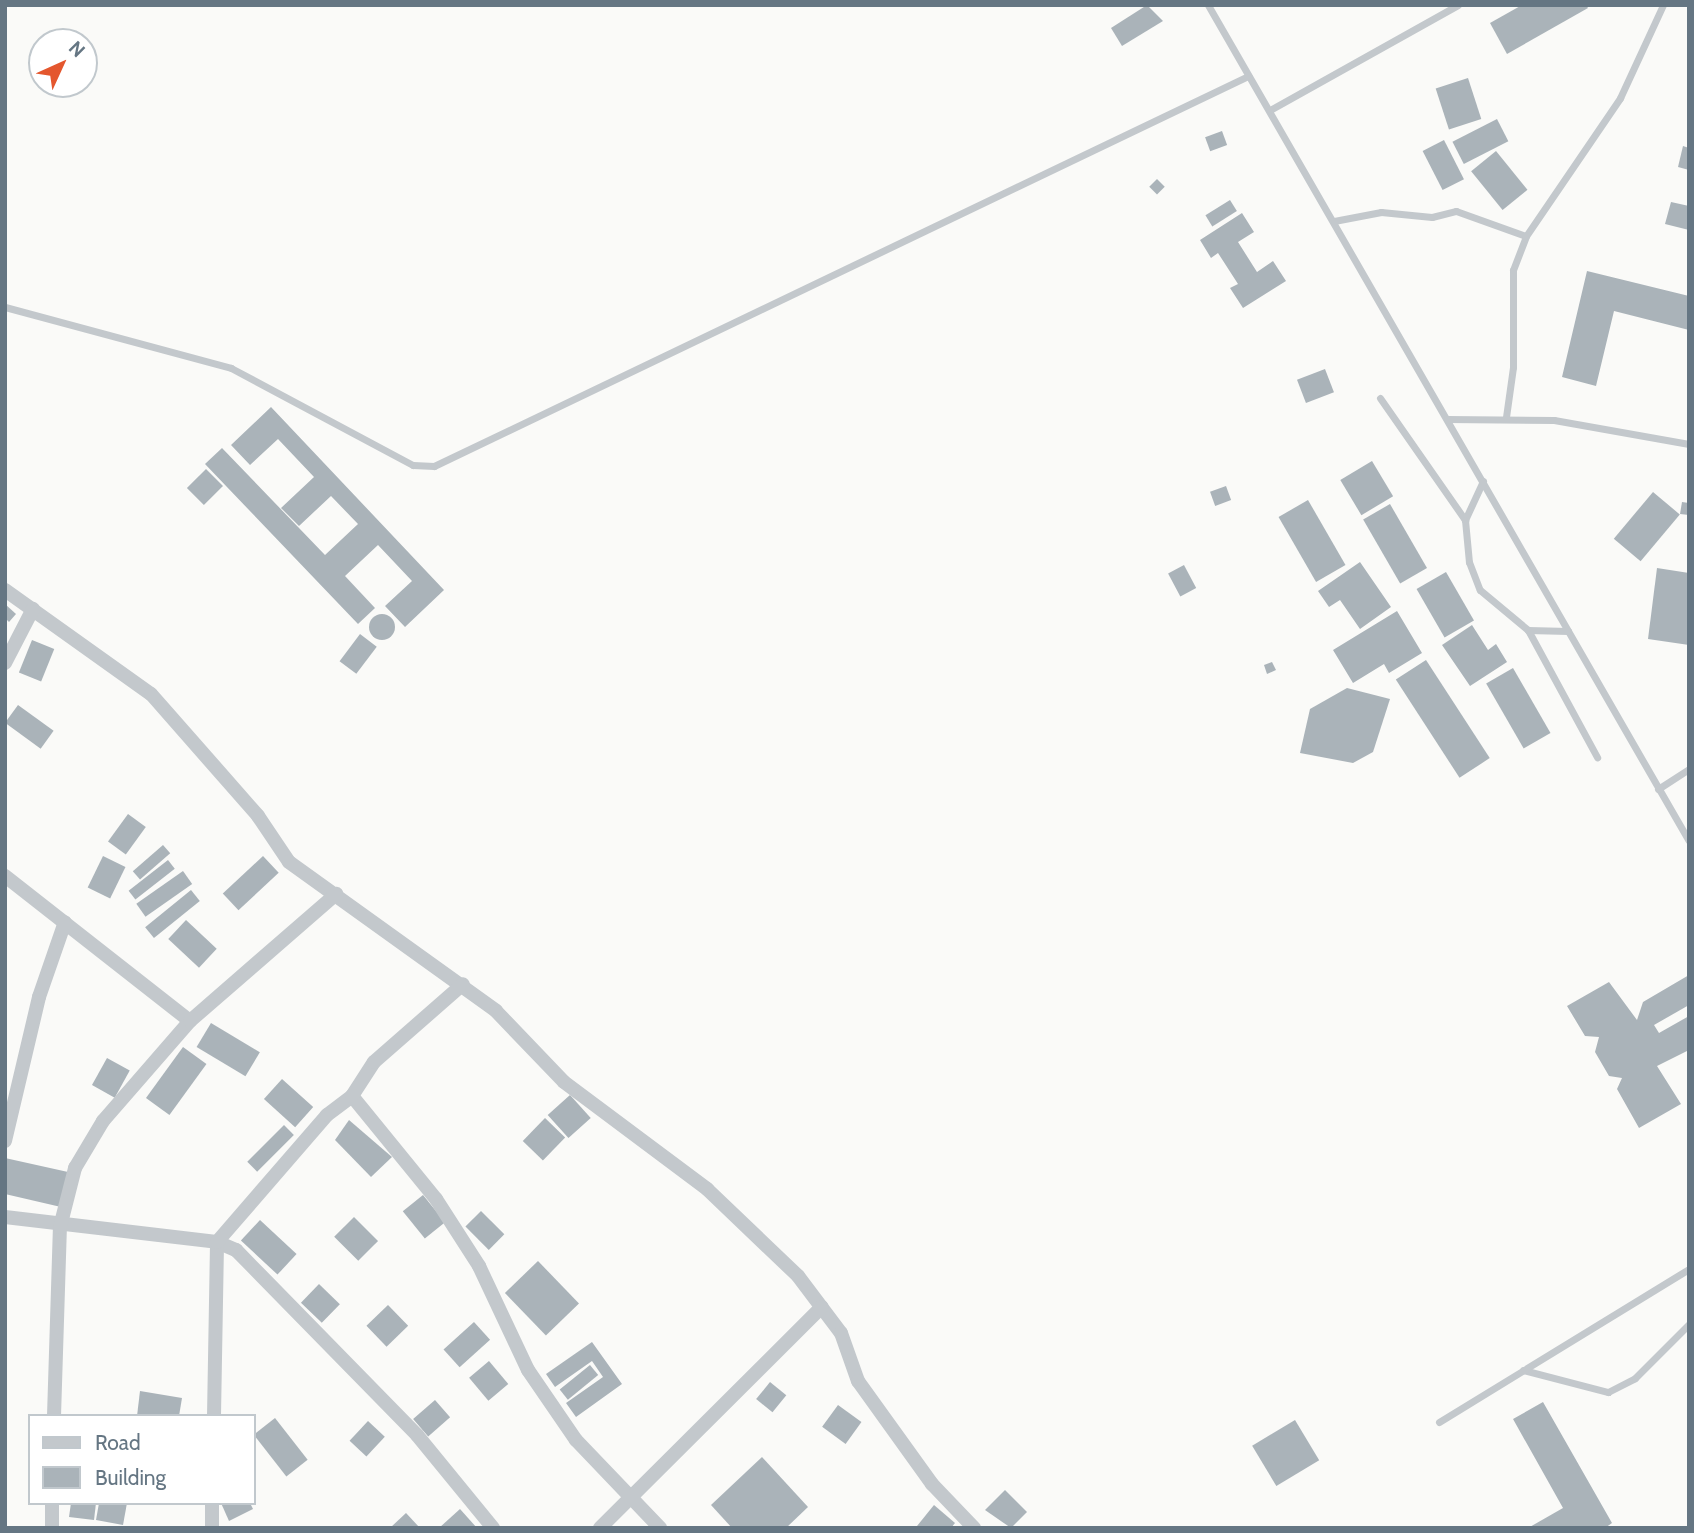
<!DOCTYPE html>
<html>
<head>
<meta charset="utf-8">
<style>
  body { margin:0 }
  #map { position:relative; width:1694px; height:1533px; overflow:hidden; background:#fafaf8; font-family:Cabin,sans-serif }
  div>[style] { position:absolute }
  .building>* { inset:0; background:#aab3b9; transform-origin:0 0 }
  .round { border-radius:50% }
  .service>* { height:7px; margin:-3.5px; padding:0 3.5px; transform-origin:3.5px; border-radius:3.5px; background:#c3c8cc }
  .minor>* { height:14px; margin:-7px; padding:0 7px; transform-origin:7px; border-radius:7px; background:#c3c8cc }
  span { translate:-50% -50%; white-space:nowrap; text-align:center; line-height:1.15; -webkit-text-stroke:7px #fff; paint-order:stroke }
  .frame { position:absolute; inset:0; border:7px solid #657683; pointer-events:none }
  .legend { position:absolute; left:28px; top:1414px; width:228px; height:91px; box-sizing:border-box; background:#fff; border:2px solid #c1c8cd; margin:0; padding:9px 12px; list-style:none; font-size:21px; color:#657683 }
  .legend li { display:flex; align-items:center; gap:14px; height:35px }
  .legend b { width:35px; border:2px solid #c1c8cd }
  .north { position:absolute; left:28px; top:28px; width:70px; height:70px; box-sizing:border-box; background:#fff; border:2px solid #c1c8cd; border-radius:50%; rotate:45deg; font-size:19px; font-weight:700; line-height:28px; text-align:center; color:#657683 }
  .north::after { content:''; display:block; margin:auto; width:24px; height:32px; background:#e4572e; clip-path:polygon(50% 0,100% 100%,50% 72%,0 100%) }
</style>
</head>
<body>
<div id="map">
  <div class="building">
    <div style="clip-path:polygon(1147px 5px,1163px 21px,1122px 46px,1111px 28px)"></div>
    <div style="clip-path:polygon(1522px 5px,1586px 5px,1588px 8px,1507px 54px,1490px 23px)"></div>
    <div style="left:1468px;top:78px;width:43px;height:34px;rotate:72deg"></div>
    <div style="left:1497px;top:119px;width:25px;height:50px;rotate:63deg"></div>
    <div style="left:1222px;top:131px;width:15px;height:18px;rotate:70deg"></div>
    <div style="left:1444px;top:140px;width:44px;height:24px;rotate:63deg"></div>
    <div style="clip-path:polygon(1683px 146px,1689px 148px,1689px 170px,1678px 167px)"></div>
    <div style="left:1496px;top:151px;width:50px;height:32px;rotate:51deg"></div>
    <div style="left:1157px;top:179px;width:11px;height:11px;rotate:45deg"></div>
    <div style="left:1230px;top:200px;width:13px;height:29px;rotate:58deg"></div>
    <div style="clip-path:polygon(1671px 202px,1689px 206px,1689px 230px,1665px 224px)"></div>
    <div style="clip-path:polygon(1242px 213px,1254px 232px,1238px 242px,1257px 272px,1273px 261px,1286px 281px,1243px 308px,1230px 288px,1238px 284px,1218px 253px,1211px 258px,1200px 240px)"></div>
    <div style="clip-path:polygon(1587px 271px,1689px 296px,1689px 330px,1614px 311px,1596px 386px,1562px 377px)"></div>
    <div style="left:1325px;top:369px;width:25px;height:30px;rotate:69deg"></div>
    <div style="clip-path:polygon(271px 407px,444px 590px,405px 627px,385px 606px,412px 581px,378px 545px,345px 576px,375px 608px,358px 624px,205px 464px,222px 448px,325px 555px,358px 524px,331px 496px,299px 526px,281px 508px,314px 477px,278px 439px,250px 465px,231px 445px)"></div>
    <div style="left:1372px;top:461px;width:41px;height:37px;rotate:59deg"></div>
    <div style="left:206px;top:469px;width:24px;height:27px;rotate:45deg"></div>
    <div style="left:1226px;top:486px;width:15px;height:17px;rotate:70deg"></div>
    <div style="left:1653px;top:492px;width:35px;height:61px;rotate:40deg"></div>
    <div style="left:1308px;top:500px;width:75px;height:34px;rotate:60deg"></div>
    <div style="clip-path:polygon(1682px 502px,1689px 503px,1689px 515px,1680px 514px)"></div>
    <div style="left:1390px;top:504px;width:74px;height:31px;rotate:60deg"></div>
    <div style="clip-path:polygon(1360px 562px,1391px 607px,1360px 629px,1340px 600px,1329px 607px,1318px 591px)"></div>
    <div style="left:1184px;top:565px;width:26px;height:18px;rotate:62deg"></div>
    <div style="clip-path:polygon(1657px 568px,1689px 573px,1689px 645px,1648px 639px)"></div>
    <div style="left:1446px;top:572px;width:56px;height:34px;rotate:60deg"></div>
    <div style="clip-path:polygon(5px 604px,16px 614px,9px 622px,5px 618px)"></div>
    <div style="clip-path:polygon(1397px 611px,1422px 653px,1389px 673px,1384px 664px,1353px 683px,1333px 650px)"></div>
    <div class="round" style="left:369px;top:614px;width:26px;height:26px"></div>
    <div style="clip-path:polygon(1472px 625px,1488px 650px,1496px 644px,1507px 662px,1470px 686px,1442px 645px)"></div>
    <div style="left:360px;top:634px;width:21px;height:34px;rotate:37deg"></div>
    <div style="left:32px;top:640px;width:24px;height:35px;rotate:22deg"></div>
    <div style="left:1426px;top:660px;width:117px;height:36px;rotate:57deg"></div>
    <div style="clip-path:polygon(1272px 662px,1276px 670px,1267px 674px,1264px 665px)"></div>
    <div style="left:1513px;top:668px;width:75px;height:31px;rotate:60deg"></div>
    <div style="clip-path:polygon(1347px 688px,1390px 699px,1373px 752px,1353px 763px,1300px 753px,1310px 709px)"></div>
    <div style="left:18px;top:705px;width:44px;height:22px;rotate:36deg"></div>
    <div style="left:128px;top:814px;width:22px;height:34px;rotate:36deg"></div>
    <div style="left:163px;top:845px;width:11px;height:40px;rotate:49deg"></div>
    <div style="left:103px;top:856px;width:25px;height:35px;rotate:26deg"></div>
    <div style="left:263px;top:856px;width:23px;height:55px;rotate:47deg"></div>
    <div style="left:168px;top:860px;width:11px;height:50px;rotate:52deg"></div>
    <div style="left:183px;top:871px;width:16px;height:57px;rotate:55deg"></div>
    <div style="left:191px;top:890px;width:14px;height:59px;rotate:51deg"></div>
    <div style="left:186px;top:920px;width:42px;height:26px;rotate:43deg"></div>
    <div style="clip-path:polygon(1689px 975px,1689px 1005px,1654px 1025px,1659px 1033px,1689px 1016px,1689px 1050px,1657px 1066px,1681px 1104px,1639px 1128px,1617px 1089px,1622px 1078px,1609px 1076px,1595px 1052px,1599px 1037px,1585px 1036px,1567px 1006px,1609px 982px,1637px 1020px,1643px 1002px)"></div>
    <div style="left:211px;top:1023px;width:57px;height:28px;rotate:31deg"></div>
    <div style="left:183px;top:1047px;width:29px;height:63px;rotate:36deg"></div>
    <div style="left:107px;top:1058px;width:26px;height:31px;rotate:29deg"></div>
    <div style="left:282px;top:1079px;width:42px;height:27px;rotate:42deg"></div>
    <div style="left:570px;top:1095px;width:31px;height:30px;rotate:48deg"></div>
    <div style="left:545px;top:1118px;width:28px;height:32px;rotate:44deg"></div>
    <div style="clip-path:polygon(349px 1120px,392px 1157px,371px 1177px,335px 1140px)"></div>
    <div style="left:284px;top:1125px;width:14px;height:52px;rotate:45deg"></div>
    <div style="clip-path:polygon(5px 1158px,68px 1172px,61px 1207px,5px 1194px)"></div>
    <div style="left:423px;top:1195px;width:35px;height:26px;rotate:51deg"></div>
    <div style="left:481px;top:1211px;width:33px;height:22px;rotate:45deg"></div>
    <div style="left:354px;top:1217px;width:34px;height:28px;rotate:45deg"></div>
    <div style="left:260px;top:1220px;width:50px;height:28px;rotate:43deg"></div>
    <div style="left:538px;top:1261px;width:59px;height:46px;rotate:46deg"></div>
    <div style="left:319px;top:1284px;width:29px;height:26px;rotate:44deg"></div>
    <div style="left:388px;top:1305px;width:29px;height:30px;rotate:46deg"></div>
    <div style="left:474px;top:1322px;width:24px;height:41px;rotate:48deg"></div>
    <div style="clip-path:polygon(592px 1342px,622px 1384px,576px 1417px,566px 1403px,603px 1377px,592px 1361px,555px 1387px,546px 1374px)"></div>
    <div style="left:489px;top:1361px;width:30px;height:26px;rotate:50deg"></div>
    <div style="left:590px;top:1365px;width:13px;height:39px;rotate:51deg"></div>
    <div style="left:770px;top:1382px;width:21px;height:22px;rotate:39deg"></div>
    <div style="clip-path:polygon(140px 1391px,182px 1398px,179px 1416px,137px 1416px)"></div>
    <div style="left:435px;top:1400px;width:23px;height:29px;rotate:49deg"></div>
    <div style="clip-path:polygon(1543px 1402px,1612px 1523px,1605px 1528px,1528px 1528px,1563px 1508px,1513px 1419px)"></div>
    <div style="left:838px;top:1405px;width:29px;height:27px;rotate:36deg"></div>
    <div style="left:275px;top:1418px;width:53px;height:27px;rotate:52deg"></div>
    <div style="left:1295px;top:1420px;width:47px;height:50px;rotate:59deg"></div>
    <div style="left:368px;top:1421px;width:23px;height:27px;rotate:43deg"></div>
    <div style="clip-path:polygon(762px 1457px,808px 1507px,786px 1528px,732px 1528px,711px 1505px)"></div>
    <div style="clip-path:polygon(1005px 1490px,1027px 1512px,1011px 1528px,985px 1510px)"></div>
    <div style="clip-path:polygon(71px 1503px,96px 1503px,94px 1520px,69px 1517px)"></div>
    <div style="clip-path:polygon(99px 1503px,127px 1503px,123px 1525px,96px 1520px)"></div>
    <div style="clip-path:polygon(221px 1503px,250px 1503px,253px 1509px,229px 1521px)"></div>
    <div style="clip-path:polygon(934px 1505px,955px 1523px,951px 1528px,917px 1526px)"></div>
    <div style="clip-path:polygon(460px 1509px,477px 1528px,439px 1528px)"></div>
    <div style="clip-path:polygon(406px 1513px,420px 1528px,390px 1528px)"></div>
  </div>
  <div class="service">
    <div style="left:1208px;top:5px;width:964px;rotate:60.09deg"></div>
    <div style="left:1270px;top:110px;width:215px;rotate:-29.2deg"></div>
    <div style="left:1334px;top:221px;width:48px;rotate:-10.8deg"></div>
    <div style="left:1381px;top:212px;width:51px;rotate:5.6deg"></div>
    <div style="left:1432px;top:217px;width:25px;rotate:-14deg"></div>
    <div style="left:1456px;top:211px;width:74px;rotate:19.7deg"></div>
    <div style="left:5px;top:307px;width:234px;rotate:15.1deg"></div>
    <div style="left:231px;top:368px;width:206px;rotate:28.1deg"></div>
    <div style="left:413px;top:465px;width:21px;rotate:3deg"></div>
    <div style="left:434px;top:466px;width:903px;rotate:-25.6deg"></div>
    <div style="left:1380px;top:398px;width:149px;rotate:55.1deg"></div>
    <div style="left:1506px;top:417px;width:50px;rotate:-82deg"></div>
    <div style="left:1513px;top:367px;width:97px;rotate:-90deg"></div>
    <div style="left:1513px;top:270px;width:36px;rotate:-69deg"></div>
    <div style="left:1526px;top:236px;width:167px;rotate:-55.7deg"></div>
    <div style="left:1620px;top:98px;width:102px;rotate:-65.2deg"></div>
    <div style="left:1447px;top:419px;width:107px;rotate:0.5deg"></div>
    <div style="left:1554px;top:420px;width:137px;rotate:10.1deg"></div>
    <div style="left:1483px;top:481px;width:43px;rotate:114.8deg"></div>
    <div style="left:1465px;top:520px;width:42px;rotate:84.6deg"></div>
    <div style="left:1469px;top:562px;width:30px;rotate:69deg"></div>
    <div style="left:1480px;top:590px;width:62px;rotate:39.8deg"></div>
    <div style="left:1528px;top:630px;width:40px;rotate:1.4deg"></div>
    <div style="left:1528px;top:630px;width:145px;rotate:61.5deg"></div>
    <div style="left:1658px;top:789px;width:37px;rotate:-33deg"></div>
    <div style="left:1523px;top:1370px;width:88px;rotate:14.5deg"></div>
    <div style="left:1608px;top:1392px;width:30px;rotate:-27deg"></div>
    <div style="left:1635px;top:1378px;width:76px;rotate:-45deg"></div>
    <div style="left:1439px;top:1422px;width:293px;rotate:-31.5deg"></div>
  </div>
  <div class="minor">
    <div style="left:5px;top:590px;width:179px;rotate:35.5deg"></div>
    <div style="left:151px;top:694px;width:162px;rotate:48.7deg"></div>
    <div style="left:258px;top:816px;width:55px;rotate:56deg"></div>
    <div style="left:289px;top:862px;width:255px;rotate:35.7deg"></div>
    <div style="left:496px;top:1011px;width:98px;rotate:46.2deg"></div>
    <div style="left:564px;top:1082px;width:179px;rotate:36.8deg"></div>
    <div style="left:707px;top:1189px;width:126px;rotate:43.7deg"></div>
    <div style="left:798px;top:1276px;width:71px;rotate:53deg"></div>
    <div style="left:841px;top:1333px;width:51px;rotate:70.5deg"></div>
    <div style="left:858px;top:1381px;width:127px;rotate:54.3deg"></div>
    <div style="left:932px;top:1484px;width:61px;rotate:46.3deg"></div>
    <div style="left:5px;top:663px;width:61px;rotate:-62.6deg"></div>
    <div style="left:5px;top:876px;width:235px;rotate:38.1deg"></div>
    <div style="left:352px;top:1096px;width:133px;rotate:50.8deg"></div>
    <div style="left:436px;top:1199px;width:80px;rotate:57.3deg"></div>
    <div style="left:479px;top:1266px;width:115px;rotate:64.8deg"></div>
    <div style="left:528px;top:1370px;width:85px;rotate:55.6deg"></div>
    <div style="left:576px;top:1440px;width:122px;rotate:46.3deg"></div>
    <div style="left:5px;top:1141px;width:148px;rotate:-76.7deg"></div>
    <div style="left:39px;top:997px;width:79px;rotate:-70.9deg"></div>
    <div style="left:5px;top:1217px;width:213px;rotate:6.7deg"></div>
    <div style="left:217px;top:1242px;width:21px;rotate:23deg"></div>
    <div style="left:236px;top:1250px;width:259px;rotate:45.6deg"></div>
    <div style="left:417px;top:1435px;width:120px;rotate:50.7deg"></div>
    <div style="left:54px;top:1416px;width:189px;rotate:-88.2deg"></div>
    <div style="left:60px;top:1227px;width:61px;rotate:-75.7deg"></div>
    <div style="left:75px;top:1168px;width:55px;rotate:-59.2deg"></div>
    <div style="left:103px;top:1121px;width:133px;rotate:-49deg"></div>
    <div style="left:190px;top:1021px;width:194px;rotate:-41deg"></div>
    <div style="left:214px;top:1416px;width:174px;rotate:-89deg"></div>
    <div style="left:217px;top:1242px;width:168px;rotate:-49.1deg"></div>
    <div style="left:327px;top:1115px;width:31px;rotate:-37deg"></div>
    <div style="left:352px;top:1096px;width:40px;rotate:-57.1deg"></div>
    <div style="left:374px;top:1062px;width:118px;rotate:-41.2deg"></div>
    <div style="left:52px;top:1528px;width:25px;rotate:-90deg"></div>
    <div style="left:212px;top:1528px;width:25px;rotate:-90deg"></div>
    <div style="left:600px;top:1528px;width:313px;rotate:-44.9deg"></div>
  </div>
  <div class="frame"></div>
  <ul class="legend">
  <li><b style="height:9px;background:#c3c8cc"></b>Road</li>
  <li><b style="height:19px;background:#aab3b9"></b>Building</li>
  </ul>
  <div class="north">N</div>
</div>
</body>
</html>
